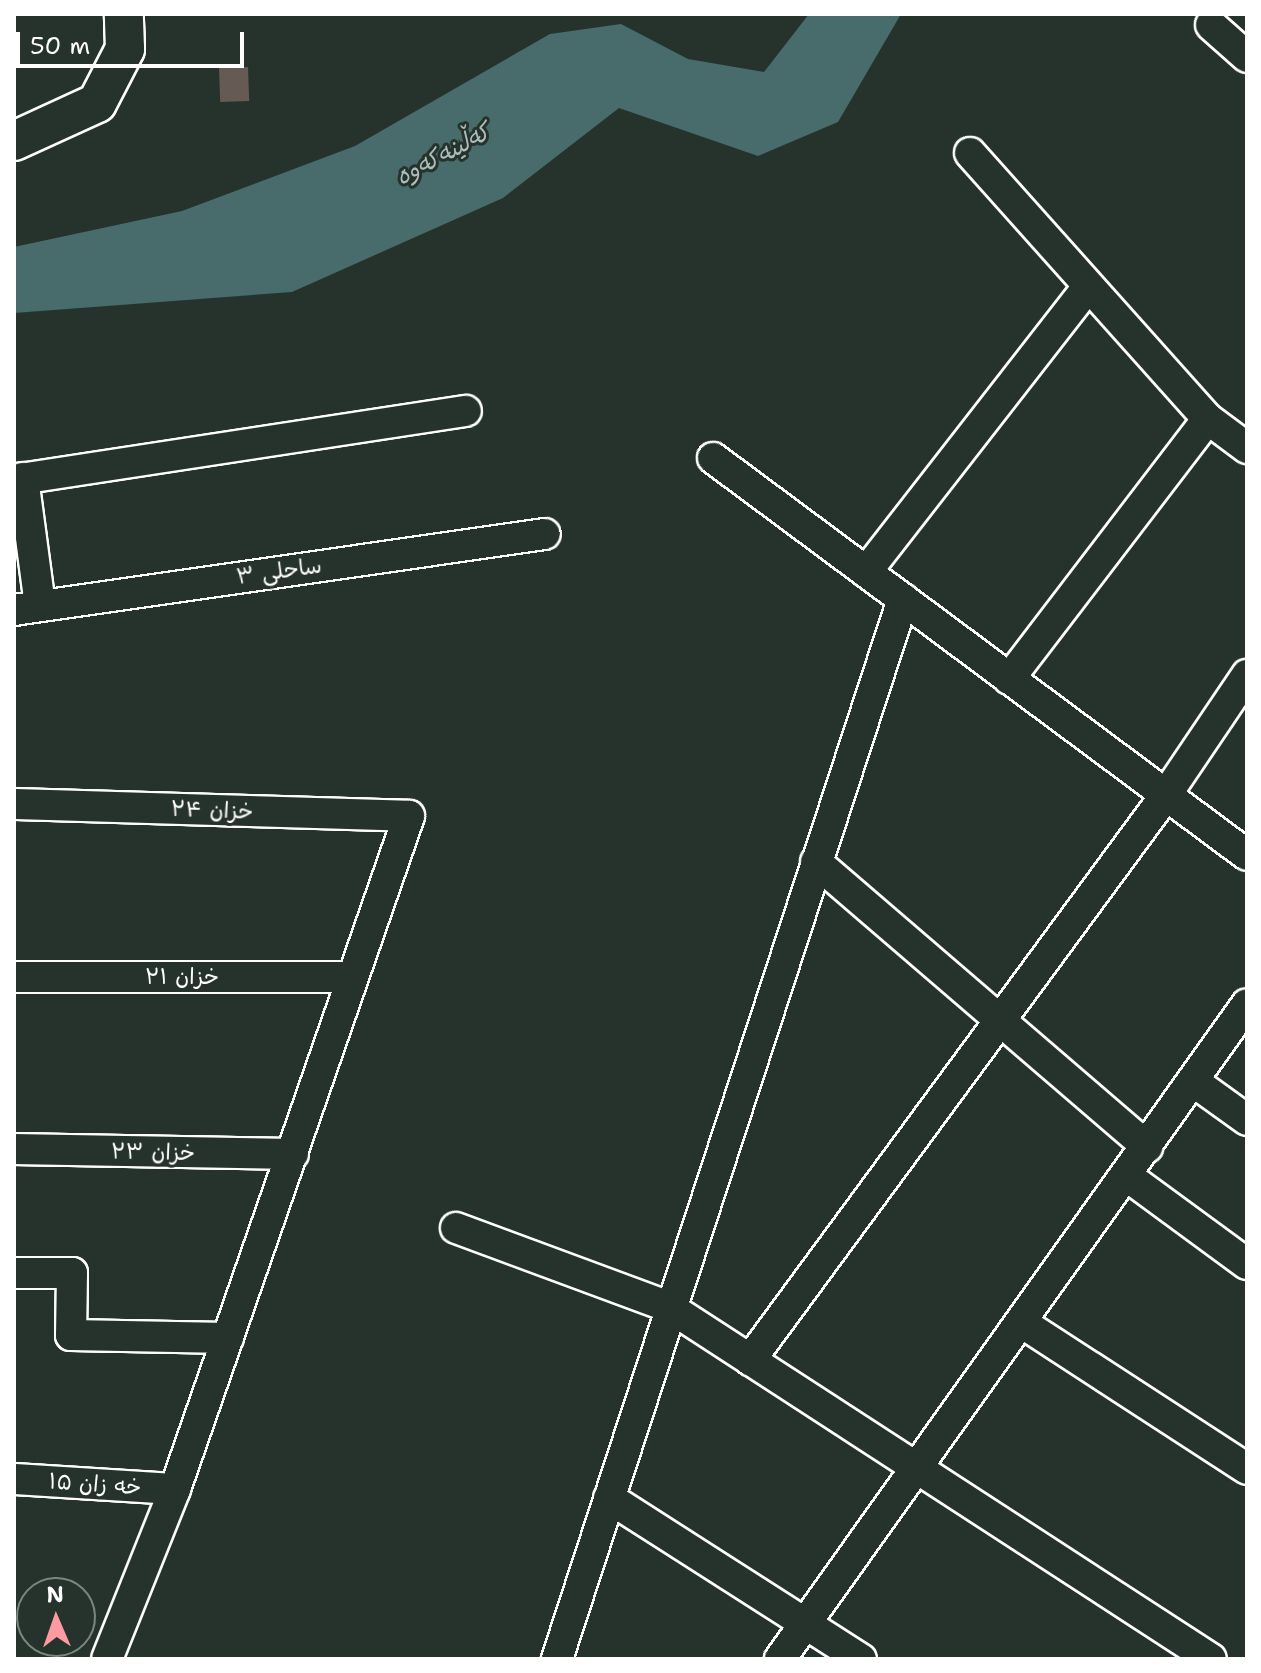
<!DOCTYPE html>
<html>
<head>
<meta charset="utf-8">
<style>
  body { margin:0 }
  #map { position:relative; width:1261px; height:1673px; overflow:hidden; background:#26332d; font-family:"Shantell Sans","Playpen Sans Arabic",sans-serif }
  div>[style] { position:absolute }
  .water>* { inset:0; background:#476c6b }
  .building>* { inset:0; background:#665a55; transform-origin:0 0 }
  .roads { filter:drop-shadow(2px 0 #fff) drop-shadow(-2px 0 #fff) drop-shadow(0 2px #fff) drop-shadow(0 -2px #fff) }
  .minor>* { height:30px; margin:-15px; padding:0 15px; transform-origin:15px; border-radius:15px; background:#26332d }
  .tertiary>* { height:38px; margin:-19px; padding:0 19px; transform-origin:19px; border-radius:19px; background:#26332d }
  span { translate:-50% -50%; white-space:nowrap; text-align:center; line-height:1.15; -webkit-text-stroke:6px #26332d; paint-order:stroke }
  .street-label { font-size:22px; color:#fff }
  .water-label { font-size:24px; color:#acbdbc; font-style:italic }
  .frame { position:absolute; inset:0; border:16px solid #fff; pointer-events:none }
  .north { position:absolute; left:16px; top:1577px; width:80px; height:80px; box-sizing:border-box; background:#26332d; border:2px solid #7d8581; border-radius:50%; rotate:358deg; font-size:22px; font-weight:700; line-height:32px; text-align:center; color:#fff }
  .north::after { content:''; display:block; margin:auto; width:28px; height:36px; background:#ff9aa2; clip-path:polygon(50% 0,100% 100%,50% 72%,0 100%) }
  .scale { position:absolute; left:16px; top:32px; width:228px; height:36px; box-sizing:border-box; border:4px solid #fff; border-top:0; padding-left:10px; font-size:24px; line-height:28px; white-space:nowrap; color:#fff; -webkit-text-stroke:6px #26332d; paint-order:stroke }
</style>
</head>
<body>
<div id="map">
  <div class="water">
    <div style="clip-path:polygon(809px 14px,901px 14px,838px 122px,758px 156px,619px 108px,503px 198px,292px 292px,14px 313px,14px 247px,182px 211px,355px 146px,550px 34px,621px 24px,688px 59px,764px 72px)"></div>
  </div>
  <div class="building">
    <div style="left:248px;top:67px;width:34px;height:29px;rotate:88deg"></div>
  </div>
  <div class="roads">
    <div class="minor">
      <div style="left:1211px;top:25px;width:48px;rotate:41.6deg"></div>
      <div style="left:970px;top:153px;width:357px;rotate:48.2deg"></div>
      <div style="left:1208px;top:419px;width:49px;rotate:36.6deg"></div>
      <div style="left:713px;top:458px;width:665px;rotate:36.63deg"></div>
      <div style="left:23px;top:478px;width:128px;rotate:82.4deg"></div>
      <div style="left:14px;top:480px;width:457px;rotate:-8.7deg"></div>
      <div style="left:866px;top:572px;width:358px;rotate:-52.1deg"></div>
      <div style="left:14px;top:610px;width:536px;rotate:-8.15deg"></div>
      <div style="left:1009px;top:679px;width:327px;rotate:-52.6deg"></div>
      <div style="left:14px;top:804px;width:395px;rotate:1.7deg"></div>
      <div style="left:409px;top:816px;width:713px;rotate:109.17deg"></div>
      <div style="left:175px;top:1489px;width:183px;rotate:111.8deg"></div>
      <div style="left:816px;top:862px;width:437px;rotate:40.7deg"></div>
      <div style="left:14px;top:977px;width:335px"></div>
      <div style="left:1193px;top:1081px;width:67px;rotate:35.8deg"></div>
      <div style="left:14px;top:1149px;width:279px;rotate:1deg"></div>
      <div style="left:1127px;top:1176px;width:149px;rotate:36.3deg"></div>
      <div style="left:456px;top:1228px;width:227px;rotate:20.3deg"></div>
      <div style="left:669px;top:1307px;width:646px;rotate:33deg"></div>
      <div style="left:14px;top:1273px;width:58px"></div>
      <div style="left:72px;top:1273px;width:62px;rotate:90.9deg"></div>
      <div style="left:71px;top:1335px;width:157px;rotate:1.1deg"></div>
      <div style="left:1024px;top:1324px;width:266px;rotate:33deg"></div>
      <div style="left:750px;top:1360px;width:702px;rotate:-53.64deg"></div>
      <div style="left:1166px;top:795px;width:145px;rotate:-56deg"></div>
      <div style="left:14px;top:1479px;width:161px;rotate:3.6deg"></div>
      <div style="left:609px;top:1498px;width:299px;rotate:32.6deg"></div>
      <div style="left:557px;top:1659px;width:1115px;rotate:-71.92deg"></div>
      <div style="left:780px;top:1659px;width:804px;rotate:-54.51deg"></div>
    </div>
    <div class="tertiary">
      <div style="left:14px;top:141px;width:91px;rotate:-24.6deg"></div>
      <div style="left:97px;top:103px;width:61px;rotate:-62.6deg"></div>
      <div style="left:125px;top:49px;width:35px;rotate:-92deg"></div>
    </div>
  </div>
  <div class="street-label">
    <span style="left:279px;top:571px;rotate:-8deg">ساحلی ۳</span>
    <span style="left:212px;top:810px;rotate:2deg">خزان ۲۴</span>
    <span style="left:182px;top:977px">خزان ۲۱</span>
    <span style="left:153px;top:1152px;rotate:1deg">خزان ۲۳</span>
    <span style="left:95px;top:1484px;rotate:4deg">خه زان ۱۵</span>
  </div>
  <div class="water-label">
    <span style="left:443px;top:155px;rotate:-28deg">کەڵینەکەوە</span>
  </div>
  <div class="frame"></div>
  <div class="north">N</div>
  <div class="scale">50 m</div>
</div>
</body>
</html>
